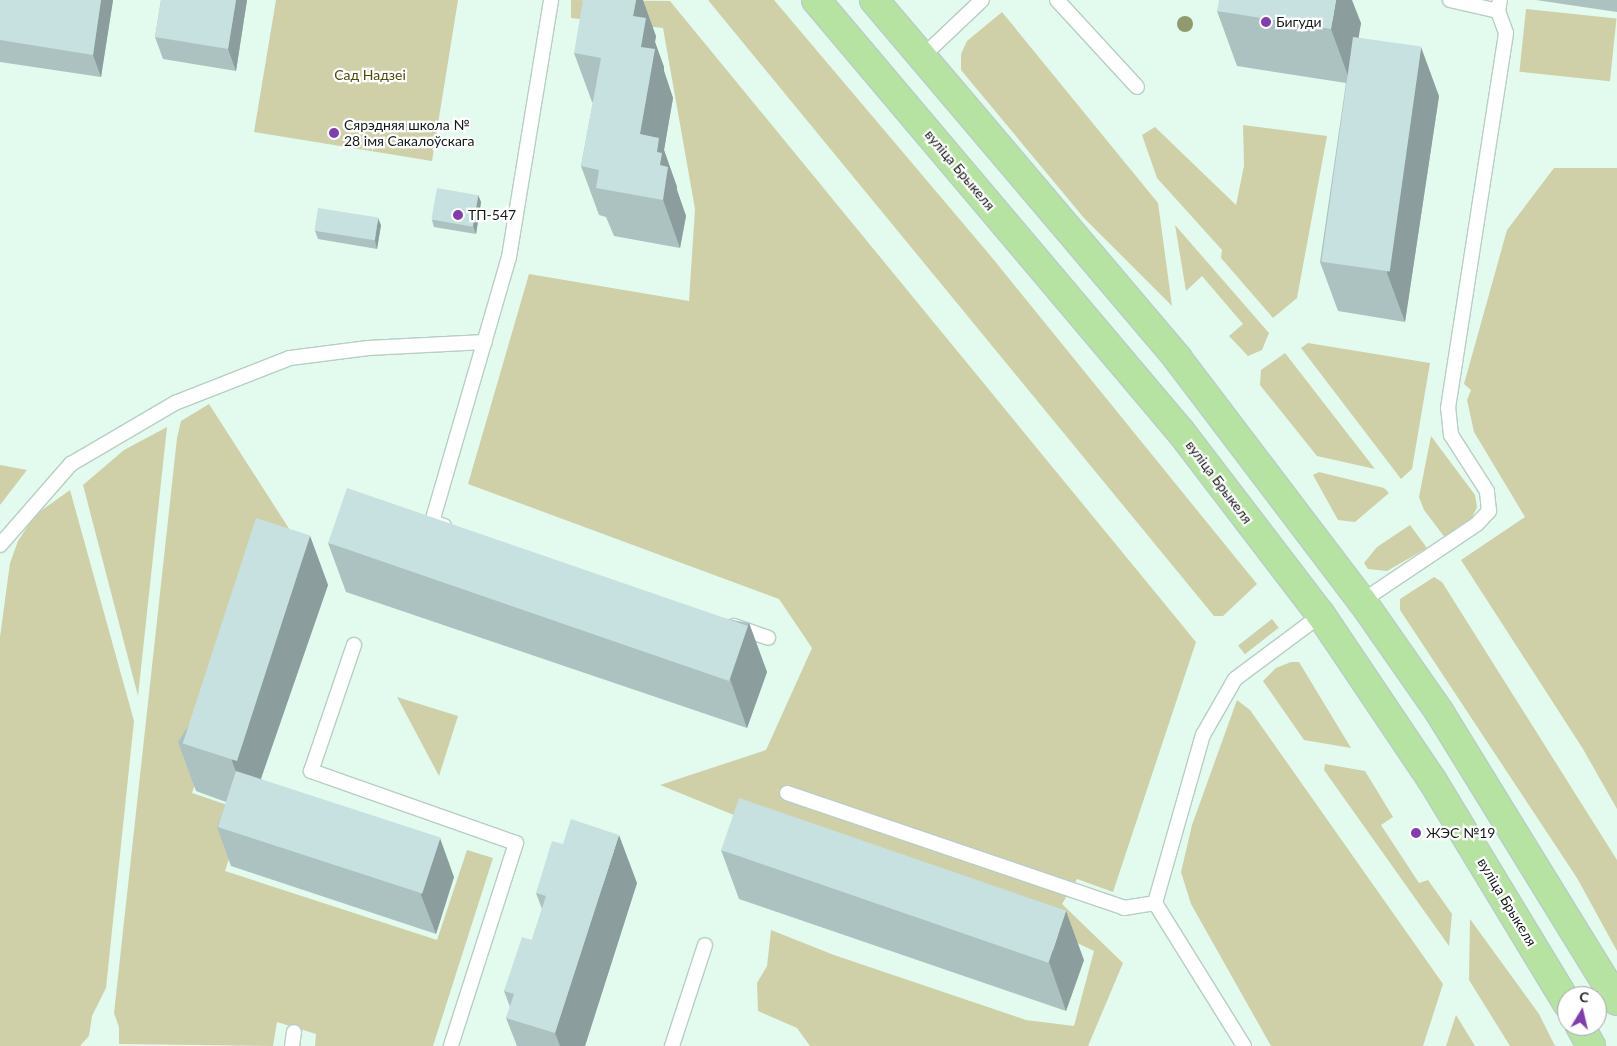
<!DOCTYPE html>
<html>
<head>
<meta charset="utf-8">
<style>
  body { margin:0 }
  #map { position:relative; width:1617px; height:1046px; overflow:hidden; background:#e3faef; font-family:Lato,sans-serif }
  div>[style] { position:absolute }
  .green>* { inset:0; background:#cfd0a8; transform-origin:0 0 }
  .roads { filter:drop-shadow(1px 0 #b8cec4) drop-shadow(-1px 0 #b8cec4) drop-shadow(0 1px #b8cec4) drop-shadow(0 -1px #b8cec4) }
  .service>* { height:14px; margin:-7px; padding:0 7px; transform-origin:7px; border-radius:7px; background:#fff }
  .primary>* { height:28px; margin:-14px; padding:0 14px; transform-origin:14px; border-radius:14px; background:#b6e3a2 }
  .trees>* { width:16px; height:16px; margin:-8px; border-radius:50%; background:#909a6e }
  .wall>* { inset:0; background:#abc2c1 }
  .shaded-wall>* { inset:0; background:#8b9e9d }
  .building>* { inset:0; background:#c7e1e0; transform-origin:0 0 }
  .dots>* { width:14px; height:14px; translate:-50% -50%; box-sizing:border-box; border:2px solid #fff; border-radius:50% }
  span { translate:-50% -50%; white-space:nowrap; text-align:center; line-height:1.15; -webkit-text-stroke:4.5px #fff; paint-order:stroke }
  .poi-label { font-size:14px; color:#131b17 }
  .left { translate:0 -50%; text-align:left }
  .park-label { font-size:14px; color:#4d4b05 }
  .street-label { font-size:14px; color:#131b17 }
  .north { position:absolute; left:1557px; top:986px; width:50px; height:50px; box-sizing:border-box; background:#fff; border:1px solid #a1a4a2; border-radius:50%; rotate:9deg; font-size:14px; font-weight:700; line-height:20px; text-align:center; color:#131b17 }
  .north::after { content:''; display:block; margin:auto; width:18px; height:22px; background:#823caf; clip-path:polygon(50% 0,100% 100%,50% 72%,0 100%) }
</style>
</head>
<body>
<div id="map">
  <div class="green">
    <div style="clip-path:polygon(276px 0,458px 0,432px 161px,254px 132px)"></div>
    <div style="clip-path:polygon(571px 0,670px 1px,1196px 642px,1113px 892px,1077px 879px,1062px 904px,1123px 963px,1088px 1046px,810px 1046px,797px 1028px,758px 1011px,757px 983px,767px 966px,771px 930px,834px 955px,1026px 1020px,1074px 1026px,1094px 951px,973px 893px,768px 829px,660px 785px,766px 750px,812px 648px,779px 599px,468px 484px,529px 274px,689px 301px,695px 209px,663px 28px,571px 18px)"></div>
    <div style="clip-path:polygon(708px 0,774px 0,989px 254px,1257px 584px,1223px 616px,1214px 616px)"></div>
    <div style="left:1526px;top:9px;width:91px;height:63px;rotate:6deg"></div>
    <div style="clip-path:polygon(1002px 12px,1158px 203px,1172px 306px,1084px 218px,961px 70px,961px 54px,967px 41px)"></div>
    <div style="clip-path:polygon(1243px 125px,1327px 136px,1297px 298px,1273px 318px,1221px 258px,1222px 250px,1157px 178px,1142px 135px,1155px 127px,1236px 205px,1244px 166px)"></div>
    <div style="clip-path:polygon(1554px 168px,1617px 168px,1617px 809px,1583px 749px,1461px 560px,1525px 517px,1474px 432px,1467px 400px,1471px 390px,1464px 384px,1507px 230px)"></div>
    <div style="clip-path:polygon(1175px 225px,1269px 333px,1262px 350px,1248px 356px,1229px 336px,1243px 324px,1202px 276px,1186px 291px)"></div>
    <div style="clip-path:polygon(1308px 343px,1430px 363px,1412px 469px,1401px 479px,1301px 348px)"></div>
    <div style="clip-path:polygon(1285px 353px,1375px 469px,1317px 456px,1260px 385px,1261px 370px)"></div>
    <div style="clip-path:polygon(209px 404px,322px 580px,271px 561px,192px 793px,245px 811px,225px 871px,437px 940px,467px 850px,493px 858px,433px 1046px,315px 1046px,316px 1034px,277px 1022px,273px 1046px,119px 1044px,119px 1027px,114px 1013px,177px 438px,181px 421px)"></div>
    <div style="clip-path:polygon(167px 427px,138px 696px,83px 485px,124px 450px)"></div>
    <div style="clip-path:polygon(1431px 436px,1475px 495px,1477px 507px,1472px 518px,1446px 539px,1424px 510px,1419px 497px)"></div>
    <div style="clip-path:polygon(0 465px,27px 470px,0 505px)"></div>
    <div style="clip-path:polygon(1319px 472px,1384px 488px,1389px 493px,1355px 522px,1338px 520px,1313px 475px)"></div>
    <div style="clip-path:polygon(70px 490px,134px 721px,106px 988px,92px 1016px,89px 1036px,80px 1046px,0 1046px,0 637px,10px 563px,18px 541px,35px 515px)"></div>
    <div style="clip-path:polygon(1410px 525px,1427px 548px,1387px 571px,1368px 569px,1364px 563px,1377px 547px)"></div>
    <div style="clip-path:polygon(1434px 577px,1442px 582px,1617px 860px,1617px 951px,1577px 878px,1400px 610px,1400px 599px)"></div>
    <div style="left:1272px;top:619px;width:11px;height:43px;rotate:52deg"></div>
    <div style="clip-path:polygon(1291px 662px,1299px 662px,1351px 748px,1304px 740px,1263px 681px,1276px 668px)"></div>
    <div style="clip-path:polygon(397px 697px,458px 716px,439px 776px)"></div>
    <div style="clip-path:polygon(1237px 700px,1250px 710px,1443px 984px,1423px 1046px,1271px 1046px,1191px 904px,1181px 872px,1192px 825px)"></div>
    <div style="clip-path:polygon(1325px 764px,1365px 771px,1393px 817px,1381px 825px,1419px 883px,1428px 880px,1452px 914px,1449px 946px,1324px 770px)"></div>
    <div style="clip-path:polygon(1470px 919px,1539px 1014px,1555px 1046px,1510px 1046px,1469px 980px)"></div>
    <div style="clip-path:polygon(1456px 1015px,1475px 1046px,1446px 1046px)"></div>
  </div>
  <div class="roads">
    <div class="service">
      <div style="left:1057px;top:0;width:118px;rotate:47.4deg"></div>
      <div style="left:1450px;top:0;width:49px;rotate:12.9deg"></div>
      <div style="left:923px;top:56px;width:81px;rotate:-43.5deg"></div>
      <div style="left:444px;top:526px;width:13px;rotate:-162deg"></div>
      <div style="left:432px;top:522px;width:276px;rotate:-73.8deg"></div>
      <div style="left:509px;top:257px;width:260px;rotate:-80.7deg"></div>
      <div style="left:0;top:545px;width:108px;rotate:-48.8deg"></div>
      <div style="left:71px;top:464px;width:121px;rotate:-30.4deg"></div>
      <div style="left:175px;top:403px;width:123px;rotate:-21.4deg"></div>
      <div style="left:290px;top:358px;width:79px;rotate:-7.3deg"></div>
      <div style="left:368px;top:348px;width:117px;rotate:-2.9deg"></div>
      <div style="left:1362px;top:601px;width:138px;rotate:-33.8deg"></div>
      <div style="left:1477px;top:524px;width:18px;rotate:-47deg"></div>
      <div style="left:1489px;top:511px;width:20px;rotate:-96deg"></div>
      <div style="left:1487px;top:491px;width:67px;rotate:-122.7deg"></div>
      <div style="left:1451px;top:435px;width:27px;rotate:-96deg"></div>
      <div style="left:1448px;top:408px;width:379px;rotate:-81.2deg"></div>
      <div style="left:1506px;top:33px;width:23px;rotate:-110deg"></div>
      <div style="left:1498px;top:11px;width:11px;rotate:-80deg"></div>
      <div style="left:734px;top:626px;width:36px;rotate:19deg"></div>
      <div style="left:354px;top:645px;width:133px;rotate:108.8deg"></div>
      <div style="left:311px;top:771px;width:217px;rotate:19.4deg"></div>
      <div style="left:516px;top:843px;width:213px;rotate:107.8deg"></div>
      <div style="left:787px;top:793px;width:356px;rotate:18.8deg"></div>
      <div style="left:1124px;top:908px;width:31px;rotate:-9deg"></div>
      <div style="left:1155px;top:903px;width:168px;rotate:58.1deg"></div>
      <div style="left:1155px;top:903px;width:175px;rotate:-74.1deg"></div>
      <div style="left:1203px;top:735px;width:64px;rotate:-60.3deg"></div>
      <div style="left:1235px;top:679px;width:107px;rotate:-36.7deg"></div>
      <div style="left:292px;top:1046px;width:14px;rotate:-82deg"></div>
      <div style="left:672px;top:1046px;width:106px;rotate:-71.9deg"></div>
    </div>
    <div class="primary">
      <div style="left:816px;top:0;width:566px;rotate:49.81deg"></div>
      <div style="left:1181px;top:432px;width:230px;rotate:52.6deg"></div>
      <div style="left:1321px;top:615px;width:199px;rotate:56.1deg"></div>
      <div style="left:1432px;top:780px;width:261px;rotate:58.8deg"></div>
      <div style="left:874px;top:0;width:470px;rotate:49.7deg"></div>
      <div style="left:1178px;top:359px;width:304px;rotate:52.8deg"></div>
      <div style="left:1362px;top:601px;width:136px;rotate:55.1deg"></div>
      <div style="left:1440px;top:713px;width:338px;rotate:58.4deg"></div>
      <div style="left:1580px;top:1026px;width:23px;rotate:61deg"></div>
    </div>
  </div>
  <div class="trees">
    <div style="left:1185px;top:24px"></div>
  </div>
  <div class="wall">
    <div style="clip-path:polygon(0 0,113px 0,101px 77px,0 62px)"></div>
    <div style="clip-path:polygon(161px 0,247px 0,236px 71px,163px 59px,155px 37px)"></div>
    <div style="clip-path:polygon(1536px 0,1617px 0,1617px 12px)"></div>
    <div style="clip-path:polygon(1217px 11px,1361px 23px,1358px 38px,1439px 96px,1405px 322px,1338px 311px,1320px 262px,1346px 83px,1237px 66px)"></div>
    <div style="clip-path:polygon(656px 36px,655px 42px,664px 67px,664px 71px,673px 98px,664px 150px,677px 187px,677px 190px,686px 216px,680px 248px,614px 236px,606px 217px,599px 215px,581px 166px,593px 102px,592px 102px,574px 53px)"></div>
    <div style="clip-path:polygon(478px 195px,481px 202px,476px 234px,434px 227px,432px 220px)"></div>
    <div style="clip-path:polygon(381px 225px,377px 249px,318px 239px,315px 231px)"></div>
    <div style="clip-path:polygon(310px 536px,328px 585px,261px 779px,454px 877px,436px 934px,231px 866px,217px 827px,226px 802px,196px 791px,178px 742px)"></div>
    <div style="clip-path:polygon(328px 543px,749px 623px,767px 672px,747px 728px,346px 592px)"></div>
    <div style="clip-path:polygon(721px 850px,1084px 960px,1066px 1011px,739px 899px)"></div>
    <div style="clip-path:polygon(637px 883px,585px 1046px,517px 1046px,506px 1018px,510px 1007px,504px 991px,532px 940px,542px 909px,536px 893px)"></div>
  </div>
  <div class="shaded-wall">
    <div style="clip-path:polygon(101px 0,113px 0,101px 77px,93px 55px)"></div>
    <div style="clip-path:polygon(236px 0,247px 0,236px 71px,228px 49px)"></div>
    <div style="clip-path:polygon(636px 0,643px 0,656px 36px,655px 42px,664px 67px,664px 71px,673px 98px,664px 150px,677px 187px,677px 190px,686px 216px,680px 248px,640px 134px,641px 47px,633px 16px)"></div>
    <div style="clip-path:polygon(1336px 0,1352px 0,1361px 23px,1351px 84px,1331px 29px)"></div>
    <div style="clip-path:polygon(1421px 47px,1439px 96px,1405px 322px,1387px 273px)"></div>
    <div style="clip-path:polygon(478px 195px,481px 202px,476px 234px,473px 226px)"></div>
    <div style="clip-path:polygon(378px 218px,381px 225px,377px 249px,375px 241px)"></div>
    <div style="clip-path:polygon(310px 536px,328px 585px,250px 810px,232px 761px)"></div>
    <div style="clip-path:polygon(749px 623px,767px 672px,747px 728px,730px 679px)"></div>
    <div style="clip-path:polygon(619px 835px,637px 883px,585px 1046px,560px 1046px,555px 1033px)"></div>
    <div style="clip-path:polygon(440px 838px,454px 877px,436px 934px,421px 895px)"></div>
    <div style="clip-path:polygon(1066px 911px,1084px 960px,1066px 1011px,1049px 962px)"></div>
  </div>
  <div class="building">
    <div style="clip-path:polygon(0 0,101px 0,93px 55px,0 40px)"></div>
    <div style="clip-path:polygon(161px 0,236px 0,228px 49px,155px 37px)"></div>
    <div style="clip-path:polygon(583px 0,636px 0,633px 16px,646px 18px,641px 47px,655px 49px,640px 134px,659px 138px,657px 152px,662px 153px,660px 165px,668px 167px,663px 200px,596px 188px,599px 170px,581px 166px,601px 58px,574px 53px)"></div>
    <div style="clip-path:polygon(1219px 0,1336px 0,1331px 29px,1217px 11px)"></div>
    <div style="left:1353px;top:37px;width:69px;height:227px;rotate:8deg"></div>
    <div style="left:437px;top:188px;width:42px;height:32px;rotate:10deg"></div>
    <div style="left:318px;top:208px;width:61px;height:23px;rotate:9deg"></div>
    <div style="left:347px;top:488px;width:424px;height:58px;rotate:19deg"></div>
    <div style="left:256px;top:518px;width:57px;height:237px;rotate:18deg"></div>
    <div style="left:236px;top:771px;width:215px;height:59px;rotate:18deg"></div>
    <div style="left:739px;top:798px;width:346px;height:55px;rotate:19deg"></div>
    <div style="clip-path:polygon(571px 819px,619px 835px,555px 1033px,506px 1018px,514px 994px,504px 991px,522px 937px,532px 940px,546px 896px,536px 893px,552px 841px,563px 844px)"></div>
  </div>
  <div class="dots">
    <div style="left:1266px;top:22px;background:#823caf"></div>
    <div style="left:334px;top:133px;background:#823caf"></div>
    <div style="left:458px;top:215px;background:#823caf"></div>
    <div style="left:1416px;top:833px;background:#823caf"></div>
  </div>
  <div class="poi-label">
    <span class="left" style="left:1276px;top:22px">Бигуди</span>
    <span class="left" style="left:344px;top:133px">Сярэдняя школа №<br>28 імя Сакалоўскага</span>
    <span class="left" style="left:468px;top:215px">ТП-547</span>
    <span class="left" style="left:1426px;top:833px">ЖЭС №19</span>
  </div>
  <div class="park-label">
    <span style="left:370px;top:75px">Сад Надзеі</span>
  </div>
  <div class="street-label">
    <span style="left:960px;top:170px;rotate:50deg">вуліца Брыкеля</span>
    <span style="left:1219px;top:482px;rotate:53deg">вуліца Брыкеля</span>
    <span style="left:1507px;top:902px;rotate:59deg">вуліца Брыкеля</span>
  </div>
  <div class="north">С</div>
</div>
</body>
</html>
